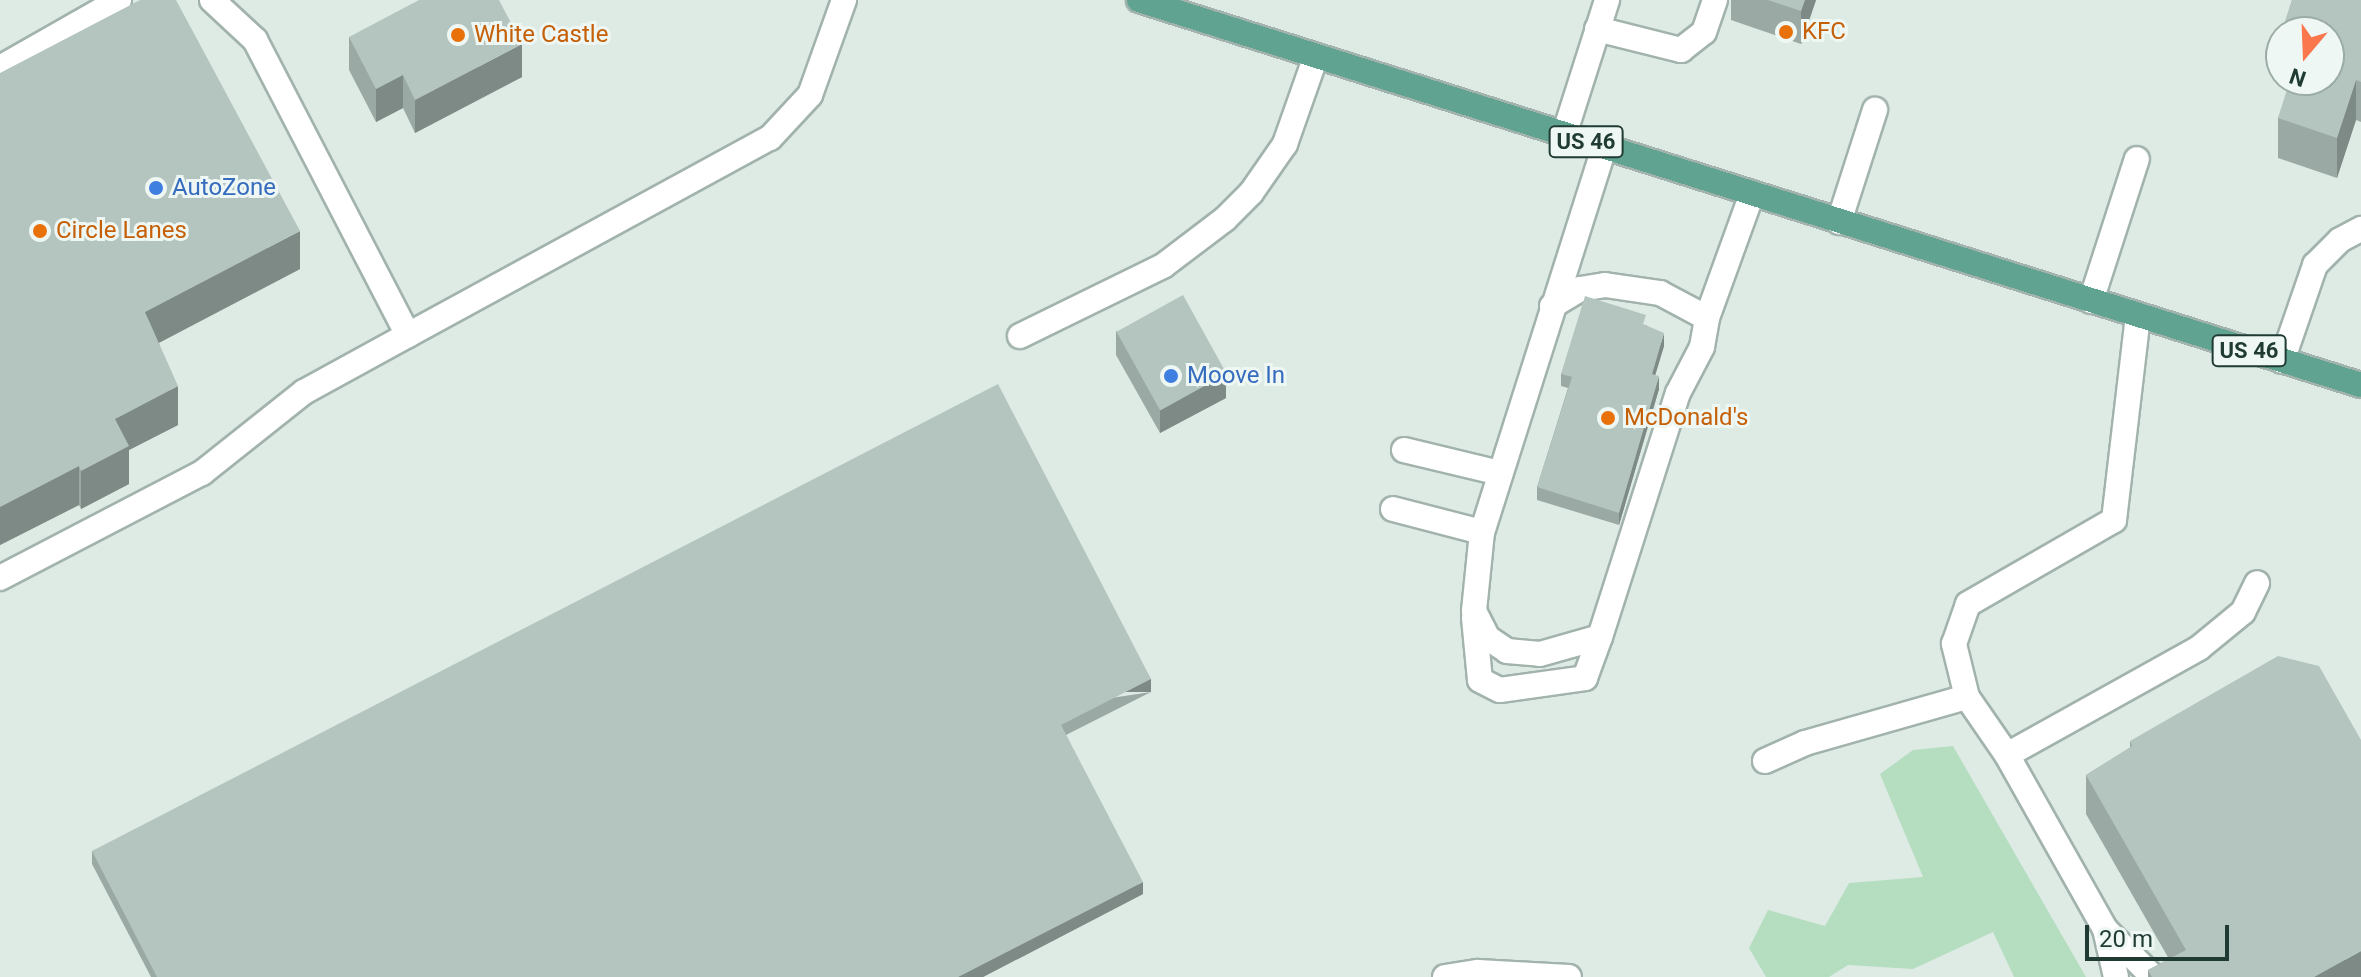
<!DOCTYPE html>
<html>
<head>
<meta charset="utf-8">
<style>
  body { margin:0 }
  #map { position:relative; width:2361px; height:977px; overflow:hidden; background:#deebe5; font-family:Roboto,sans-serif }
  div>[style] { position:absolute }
  .green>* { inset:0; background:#b5ddc0 }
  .roads { filter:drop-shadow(2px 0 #a1b3ac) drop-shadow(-2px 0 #a1b3ac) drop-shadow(0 2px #a1b3ac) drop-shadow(0 -2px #a1b3ac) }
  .lane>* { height:24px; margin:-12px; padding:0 12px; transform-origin:12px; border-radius:12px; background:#fff }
  .primary>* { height:24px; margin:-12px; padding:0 12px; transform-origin:12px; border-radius:12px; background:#60a391 }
  .wall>* { inset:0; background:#9aa9a3 }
  .shaded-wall>* { inset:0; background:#7d8a85; transform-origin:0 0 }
  .building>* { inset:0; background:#b3c5be; transform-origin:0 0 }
  .dots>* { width:22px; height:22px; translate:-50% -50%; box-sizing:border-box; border:4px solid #eef7f3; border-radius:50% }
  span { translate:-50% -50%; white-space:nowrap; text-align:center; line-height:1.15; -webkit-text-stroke:6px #eef7f3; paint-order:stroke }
  .shield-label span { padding:2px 6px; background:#eef7f3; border:2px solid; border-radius:6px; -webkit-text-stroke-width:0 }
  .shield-label { font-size:22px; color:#1f3b33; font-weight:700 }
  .food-label { font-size:24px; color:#c56008 }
  .left { translate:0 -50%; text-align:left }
  .shop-label { font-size:24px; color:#366cbe }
  .north { position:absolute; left:2265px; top:16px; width:80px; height:80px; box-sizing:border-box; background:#eef7f3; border:2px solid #9baca6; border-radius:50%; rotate:199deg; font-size:22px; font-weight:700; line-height:32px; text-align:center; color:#1f3b33 }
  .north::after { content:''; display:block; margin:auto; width:28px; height:36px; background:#fa774d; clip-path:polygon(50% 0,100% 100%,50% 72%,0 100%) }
  .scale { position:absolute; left:2085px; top:925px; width:144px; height:36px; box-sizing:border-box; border:4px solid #1f3b33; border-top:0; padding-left:10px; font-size:24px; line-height:28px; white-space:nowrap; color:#1f3b33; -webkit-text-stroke:6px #eef7f3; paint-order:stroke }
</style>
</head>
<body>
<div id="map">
  <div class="green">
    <div style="clip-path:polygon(1953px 746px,2086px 977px,2014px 977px,1993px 932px,1913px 969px,1848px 965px,1829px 977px,1766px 977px,1749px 948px,1768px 910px,1825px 926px,1849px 883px,1923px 877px,1880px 774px,1913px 750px)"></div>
  </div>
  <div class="roads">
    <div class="lane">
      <div style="left:212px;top:0;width:59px;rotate:42.9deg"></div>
      <div style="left:255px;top:40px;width:332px;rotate:62.6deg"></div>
      <div style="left:408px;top:335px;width:412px;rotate:-28.6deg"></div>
      <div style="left:770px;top:138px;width:59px;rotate:-47.1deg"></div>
      <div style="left:810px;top:95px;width:101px;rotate:-70.3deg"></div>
      <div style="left:1597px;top:29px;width:87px;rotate:14deg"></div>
      <div style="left:1681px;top:50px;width:29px;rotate:-38deg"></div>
      <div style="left:1704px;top:32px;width:34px;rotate:-71deg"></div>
      <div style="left:0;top:68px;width:137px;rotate:-29.7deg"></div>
      <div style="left:1564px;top:135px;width:142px;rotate:-72.3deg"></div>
      <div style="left:1604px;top:148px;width:403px;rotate:107.6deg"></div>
      <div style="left:1482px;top:532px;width:79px;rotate:95.8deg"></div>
      <div style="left:1474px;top:611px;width:30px;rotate:63deg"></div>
      <div style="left:1488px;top:638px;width:23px;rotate:34deg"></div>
      <div style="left:1507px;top:651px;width:33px;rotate:5deg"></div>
      <div style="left:1540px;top:654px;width:62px;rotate:-15.8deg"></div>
      <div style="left:1600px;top:637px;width:256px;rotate:-72.3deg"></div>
      <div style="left:1678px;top:393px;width:52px;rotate:-62.4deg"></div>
      <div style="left:1702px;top:347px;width:29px;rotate:-80deg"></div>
      <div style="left:1707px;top:318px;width:132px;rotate:-70.1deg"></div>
      <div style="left:1839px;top:222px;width:118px;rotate:-72.2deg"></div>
      <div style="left:2091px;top:301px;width:149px;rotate:-72.1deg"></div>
      <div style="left:1552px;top:306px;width:33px;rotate:-31deg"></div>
      <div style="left:1580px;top:289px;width:25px;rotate:-9deg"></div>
      <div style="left:1605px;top:285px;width:56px;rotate:8.3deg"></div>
      <div style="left:1660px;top:293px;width:53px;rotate:28deg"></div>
      <div style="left:1020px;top:336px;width:159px;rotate:-26.1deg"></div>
      <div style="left:1163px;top:266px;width:78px;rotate:-37.2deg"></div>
      <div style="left:1225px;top:219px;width:37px;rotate:-45deg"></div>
      <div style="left:1251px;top:193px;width:60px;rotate:-55.2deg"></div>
      <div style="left:1285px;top:144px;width:93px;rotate:-70.6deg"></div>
      <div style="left:2282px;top:361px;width:102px;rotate:-71deg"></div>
      <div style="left:2315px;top:265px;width:35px;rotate:-45deg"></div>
      <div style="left:2340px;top:240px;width:24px;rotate:-28deg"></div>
      <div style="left:1404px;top:450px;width:99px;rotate:13.5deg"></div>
      <div style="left:1393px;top:509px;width:92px;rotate:14.5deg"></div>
      <div style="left:0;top:578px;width:228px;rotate:-27.5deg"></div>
      <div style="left:202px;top:473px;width:130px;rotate:-38.5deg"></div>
      <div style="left:304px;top:392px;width:119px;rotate:-28.7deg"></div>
      <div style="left:1474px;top:618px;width:62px;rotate:84.5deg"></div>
      <div style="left:1480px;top:680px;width:22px;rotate:27deg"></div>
      <div style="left:1500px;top:690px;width:86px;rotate:-8deg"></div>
      <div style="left:1585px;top:678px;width:44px;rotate:-69.9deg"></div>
      <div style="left:1967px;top:697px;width:55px;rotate:-103.8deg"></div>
      <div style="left:1954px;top:644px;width:42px;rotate:-70.7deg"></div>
      <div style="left:1968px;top:604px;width:168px;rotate:-29.9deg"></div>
      <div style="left:2114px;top:520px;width:205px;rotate:-83.3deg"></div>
      <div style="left:2007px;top:755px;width:200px;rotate:60.6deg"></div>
      <div style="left:2105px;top:929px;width:49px;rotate:77.1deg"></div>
      <div style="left:1765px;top:761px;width:44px;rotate:-24.2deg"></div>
      <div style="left:1805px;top:743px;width:168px;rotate:-15.9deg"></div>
      <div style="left:1967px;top:697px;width:70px;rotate:55.4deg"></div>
      <div style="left:2007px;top:755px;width:220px;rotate:-29.1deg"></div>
      <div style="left:2199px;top:648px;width:57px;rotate:-39.3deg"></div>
      <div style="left:2243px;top:612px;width:32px;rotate:-64deg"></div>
      <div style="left:2105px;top:929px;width:68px;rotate:45deg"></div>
      <div style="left:1445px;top:977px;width:33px;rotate:-9deg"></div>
      <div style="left:1478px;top:972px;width:91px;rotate:3.1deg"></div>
    </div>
    <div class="primary">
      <div style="left:1139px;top:0;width:1281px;rotate:17.49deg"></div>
    </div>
  </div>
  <div class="wall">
    <div style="clip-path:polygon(1731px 0,1816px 0,1801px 44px,1731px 20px)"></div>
    <div style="clip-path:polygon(2292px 0,2361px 0,2361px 122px,2356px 120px,2337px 178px,2278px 158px,2278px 118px,2329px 32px,2282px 32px)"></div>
    <div style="clip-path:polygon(349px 37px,522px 77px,415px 133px,403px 108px,376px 122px,349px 70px)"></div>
    <div style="clip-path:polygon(0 73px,300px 269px,159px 343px,178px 425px,129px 450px,129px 484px,81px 509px,79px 505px,0 545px)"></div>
    <div style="clip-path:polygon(1646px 325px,1664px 346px,1655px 375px,1659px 389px,1619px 525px,1537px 500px,1537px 487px,1568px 388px,1561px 386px,1561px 374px)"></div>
    <div style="clip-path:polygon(1116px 331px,1226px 398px,1160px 433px,1116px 355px)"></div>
    <div style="clip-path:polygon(1151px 692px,1066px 735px,1143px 894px,983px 977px,151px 977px,92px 864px,92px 851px)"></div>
    <div style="clip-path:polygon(2130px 741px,2361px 977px,2148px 977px,2148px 970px,2169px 959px,2086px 814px,2086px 775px,2130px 748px)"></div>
  </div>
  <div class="shaded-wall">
    <div style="clip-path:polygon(1805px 0,1816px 0,1801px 44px,1801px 11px)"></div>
    <div style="clip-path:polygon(522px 44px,522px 77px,415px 133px,415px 100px)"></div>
    <div style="clip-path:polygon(403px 75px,403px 108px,376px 122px,376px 89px)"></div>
    <div style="clip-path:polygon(2356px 80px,2356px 120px,2337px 178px,2337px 138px)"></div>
    <div style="clip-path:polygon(300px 231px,300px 269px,145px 350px,145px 312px)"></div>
    <div style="clip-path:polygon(1664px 333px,1664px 346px,1652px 386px,1652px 374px)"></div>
    <div style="clip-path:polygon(1226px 374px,1226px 398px,1160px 433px,1160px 409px)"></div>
    <div style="clip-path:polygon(1659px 376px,1659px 389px,1619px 525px,1619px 513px)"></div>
    <div style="clip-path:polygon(178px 386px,178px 425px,129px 450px,129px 484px,81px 509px,81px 471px,115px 419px)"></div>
    <div style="clip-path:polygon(79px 466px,79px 505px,0 545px,0 507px)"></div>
    <div style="left:1151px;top:679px;width:13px;height:101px;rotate:90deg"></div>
    <div style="clip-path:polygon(1143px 882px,1143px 894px,983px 977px,958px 977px)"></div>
    <div style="clip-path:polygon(2361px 951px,2361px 977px,2314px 977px)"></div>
  </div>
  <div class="building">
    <div style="clip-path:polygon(140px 0,176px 0,300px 231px,145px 312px,178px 386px,115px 419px,129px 446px,81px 471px,79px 466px,0 507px,0 73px)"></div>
    <div style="clip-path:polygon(419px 0,499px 0,522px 44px,415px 100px,403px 75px,376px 89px,349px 37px)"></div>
    <div style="clip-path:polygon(1768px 0,1805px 0,1801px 11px)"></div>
    <div style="clip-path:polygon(2292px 0,2361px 0,2361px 82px,2356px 80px,2337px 138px,2278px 118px,2290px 80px,2329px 80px,2329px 32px,2283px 32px,2282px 31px)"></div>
    <div style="left:1183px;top:295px;width:90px;height:76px;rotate:61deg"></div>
    <div style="clip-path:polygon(1585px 296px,1646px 315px,1643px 324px,1664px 333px,1652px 374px,1659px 376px,1619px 513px,1537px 487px,1572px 377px,1561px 374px)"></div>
    <div style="clip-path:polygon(998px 384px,1151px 679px,1061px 725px,1143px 882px,958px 977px,157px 977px,92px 851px)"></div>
    <div style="clip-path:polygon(2278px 656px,2319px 666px,2361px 740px,2361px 951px,2314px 977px,2152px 977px,2148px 970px,2186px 950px,2086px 775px,2132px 746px,2130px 741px)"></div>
  </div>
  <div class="dots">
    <div style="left:1786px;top:32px;background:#e8710a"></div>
    <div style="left:458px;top:35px;background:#e8710a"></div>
    <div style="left:156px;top:188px;background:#3f7fe0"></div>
    <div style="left:40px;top:231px;background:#e8710a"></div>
    <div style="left:1171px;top:376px;background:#3f7fe0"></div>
    <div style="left:1608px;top:418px;background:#e8710a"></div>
  </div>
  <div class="shield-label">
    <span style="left:1586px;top:142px">US 46</span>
    <span style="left:2249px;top:351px">US 46</span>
  </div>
  <div class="food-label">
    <span class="left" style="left:1802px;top:32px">KFC</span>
    <span class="left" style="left:474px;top:35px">White Castle</span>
    <span class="left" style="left:56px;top:231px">Circle Lanes</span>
    <span class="left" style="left:1624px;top:418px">McDonald's</span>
  </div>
  <div class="shop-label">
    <span class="left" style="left:172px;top:188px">AutoZone</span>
    <span class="left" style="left:1187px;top:376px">Moove In</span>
  </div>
  <div class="north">N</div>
  <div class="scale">20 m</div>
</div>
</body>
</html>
